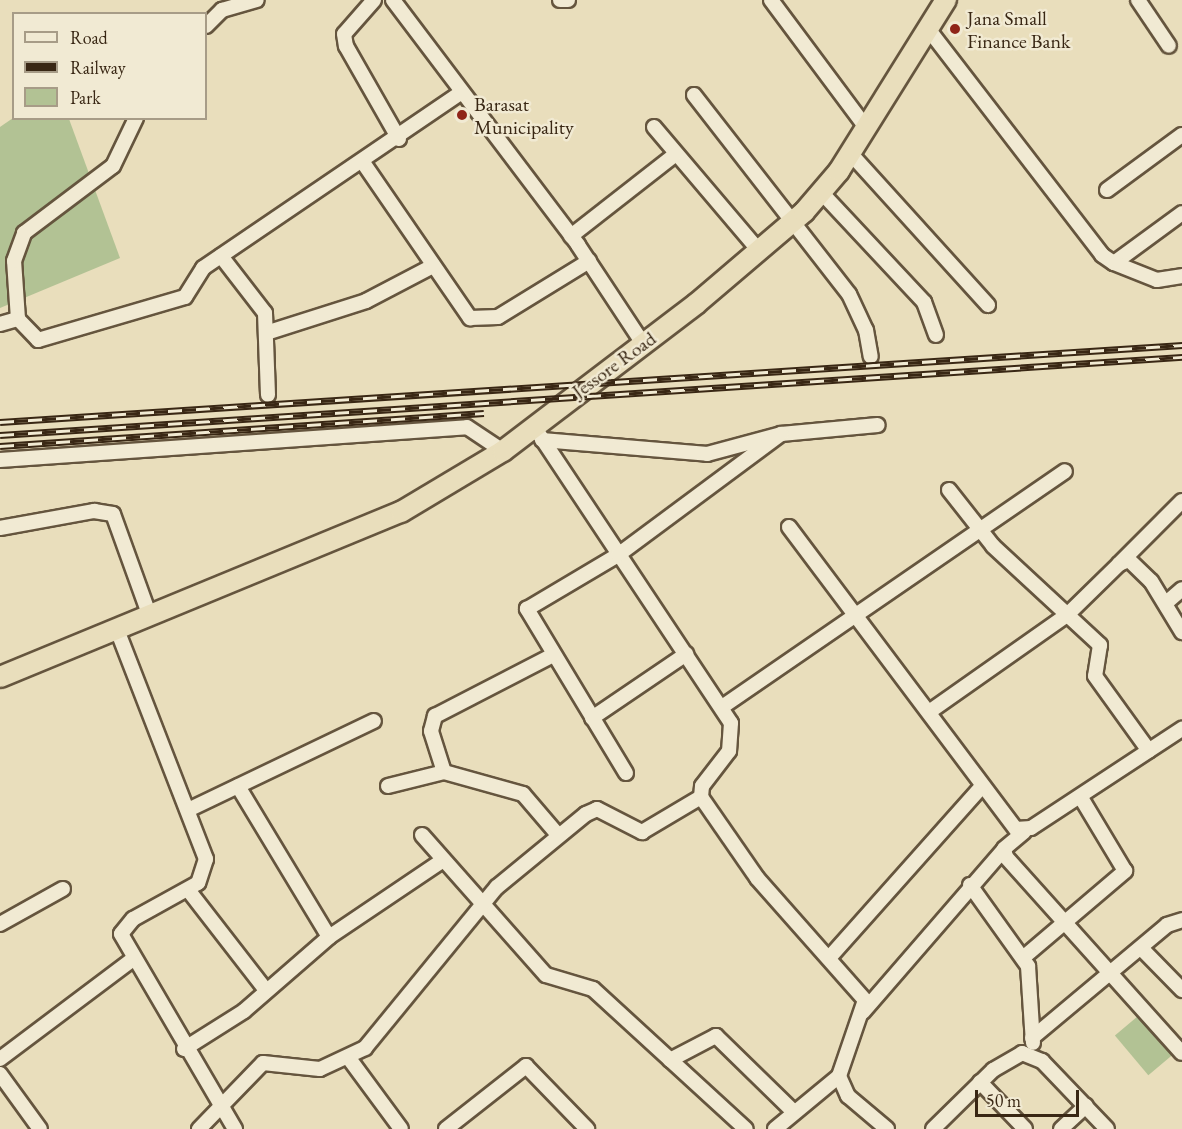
<!DOCTYPE html>
<html>
<head>
<meta charset="utf-8">
<style>
  body { margin:0 }
  #map { position:relative; width:1182px; height:1129px; overflow:hidden; background:#e9debc; font-family:"EB Garamond",serif }
  div>[style] { position:absolute }
  .green>* { inset:0; background:#b2c294; transform-origin:0 0 }
  .roads { filter:drop-shadow(2px 0 #65553e) drop-shadow(-2px 0 #65553e) drop-shadow(0 2px #65553e) drop-shadow(0 -2px #65553e) }
  .minor>* { height:14px; margin:-7px; padding:0 7px; transform-origin:7px; border-radius:7px; background:#f1ead3 }
  .highway>* { height:20px; margin:-10px; padding:0 10px; transform-origin:10px; border-radius:10px; background:#e9debc }
  .rail>* { height:7px; margin-top:-3.5px; transform-origin:0; background:repeating-linear-gradient(90deg,#f1ead3 0 14px,#392714 0 28px); box-sizing:border-box; border-block:2px solid #392714 }
  .dots>* { width:16px; height:16px; translate:-50% -50%; box-sizing:border-box; border:3px solid #f1ead3; border-radius:50% }
  span { translate:-50% -50%; white-space:nowrap; text-align:center; line-height:1.15; -webkit-text-stroke:5px #f1ead3; paint-order:stroke }
  .poi-label { font-size:20px; color:#392714 }
  .left { translate:0 -50%; text-align:left }
  .street-label { font-size:20px; color:#392714 }
  .legend { position:absolute; left:12px; top:12px; width:195px; height:108px; box-sizing:border-box; background:#f1ead3; border:2px solid #a79c87; margin:0; padding:8px 10px; list-style:none; font-size:18px; color:#392714 }
  .legend li { display:flex; align-items:center; gap:12px; height:30px }
  .legend b { width:30px; border:2px solid #a79c87 }
  .scale { position:absolute; left:975px; top:1090px; width:104px; height:27px; box-sizing:border-box; border:3px solid #392714; border-top:0; padding-left:8px; font-size:18px; line-height:21px; white-space:nowrap; color:#392714; -webkit-text-stroke:4px #f1ead3; paint-order:stroke }
</style>
</head>
<body>
<div id="map">
  <div class="green">
    <div style="clip-path:polygon(13px 118px,69px 119px,120px 258px,0 308px,0 127px)"></div>
    <div style="left:1144px;top:1011px;width:52px;height:38px;rotate:50deg"></div>
  </div>
  <div class="roads">
    <div class="minor">
      <div style="left:374px;top:0;width:45px;rotate:131.4deg"></div>
      <div style="left:344px;top:34px;width:12px;rotate:81deg"></div>
      <div style="left:346px;top:46px;width:107px;rotate:60.3deg"></div>
      <div style="left:393px;top:0;width:307px;rotate:52.9deg"></div>
      <div style="left:578px;top:245px;width:120px;rotate:56.6deg"></div>
      <div style="left:560px;top:0;width:8px"></div>
      <div style="left:771px;top:0;width:161px;rotate:53.3deg"></div>
      <div style="left:1138px;top:0;width:55px;rotate:56deg"></div>
      <div style="left:206px;top:26px;width:23px;rotate:-45deg"></div>
      <div style="left:222px;top:10px;width:36px;rotate:-16deg"></div>
      <div style="left:929px;top:30px;width:284px;rotate:52.4deg"></div>
      <div style="left:1102px;top:255px;width:14px;rotate:34deg"></div>
      <div style="left:1114px;top:263px;width:84px;rotate:-36.3deg"></div>
      <div style="left:694px;top:95px;width:252px;rotate:52.1deg"></div>
      <div style="left:849px;top:294px;width:40px;rotate:65deg"></div>
      <div style="left:866px;top:330px;width:27px;rotate:80deg"></div>
      <div style="left:654px;top:127px;width:164px;rotate:49.7deg"></div>
      <div style="left:851px;top:154px;width:204px;rotate:47.8deg"></div>
      <div style="left:362px;top:161px;width:191px;rotate:55.5deg"></div>
      <div style="left:470px;top:318px;width:28px;rotate:-2deg"></div>
      <div style="left:498px;top:317px;width:107px;rotate:-31.6deg"></div>
      <div style="left:1107px;top:190px;width:93px;rotate:-36.3deg"></div>
      <div style="left:821px;top:192px;width:151px;rotate:46.9deg"></div>
      <div style="left:924px;top:302px;width:35px;rotate:70deg"></div>
      <div style="left:571px;top:236px;width:133px;rotate:-38deg"></div>
      <div style="left:221px;top:256px;width:72px;rotate:52.3deg"></div>
      <div style="left:265px;top:313px;width:82px;rotate:87.9deg"></div>
      <div style="left:1114px;top:263px;width:46px;rotate:21.6deg"></div>
      <div style="left:1157px;top:280px;width:25px;rotate:-9deg"></div>
      <div style="left:18px;top:319px;width:58px;rotate:-93.9deg"></div>
      <div style="left:14px;top:261px;width:30px;rotate:-70deg"></div>
      <div style="left:24px;top:233px;width:111px;rotate:-37deg"></div>
      <div style="left:113px;top:166px;width:53px;rotate:-64.4deg"></div>
      <div style="left:0;top:324px;width:19px;rotate:-16deg"></div>
      <div style="left:18px;top:319px;width:29px;rotate:46deg"></div>
      <div style="left:38px;top:340px;width:153px;rotate:-16.3deg"></div>
      <div style="left:185px;top:297px;width:34px;rotate:-58deg"></div>
      <div style="left:203px;top:268px;width:313px;rotate:-34.2deg"></div>
      <div style="left:266px;top:333px;width:105px;rotate:-17.7deg"></div>
      <div style="left:366px;top:301px;width:76px;rotate:-27.6deg"></div>
      <div style="left:535px;top:428px;width:354px;rotate:56.4deg"></div>
      <div style="left:731px;top:723px;width:28px;rotate:94deg"></div>
      <div style="left:729px;top:751px;width:44px;rotate:127.6deg"></div>
      <div style="left:702px;top:786px;width:11px;rotate:95deg"></div>
      <div style="left:701px;top:797px;width:98px;rotate:55.3deg"></div>
      <div style="left:757px;top:878px;width:163px;rotate:48.5deg"></div>
      <div style="left:865px;top:1000px;width:80px;rotate:108.9deg"></div>
      <div style="left:839px;top:1076px;width:22px;rotate:66deg"></div>
      <div style="left:848px;top:1096px;width:51px;rotate:40.2deg"></div>
      <div style="left:542px;top:440px;width:166px;rotate:4.8deg"></div>
      <div style="left:707px;top:454px;width:77px;rotate:-15.1deg"></div>
      <div style="left:781px;top:434px;width:97px;rotate:-5.3deg"></div>
      <div style="left:0;top:460px;width:468px;rotate:-4deg"></div>
      <div style="left:467px;top:427px;width:43px;rotate:33.7deg"></div>
      <div style="left:949px;top:490px;width:71px;rotate:51.8deg"></div>
      <div style="left:993px;top:546px;width:146px;rotate:42.8deg"></div>
      <div style="left:1100px;top:645px;width:31px;rotate:99deg"></div>
      <div style="left:1095px;top:676px;width:92px;rotate:54.2deg"></div>
      <div style="left:789px;top:527px;width:378px;rotate:53.1deg"></div>
      <div style="left:1016px;top:829px;width:15px;rotate:-4deg"></div>
      <div style="left:1031px;top:828px;width:181px;rotate:-33.3deg"></div>
      <div style="left:0;top:528px;width:96px;rotate:-10.3deg"></div>
      <div style="left:94px;top:511px;width:19px;rotate:9deg"></div>
      <div style="left:113px;top:514px;width:106px;rotate:70.2deg"></div>
      <div style="left:1119px;top:564px;width:89px;rotate:-45deg"></div>
      <div style="left:1166px;top:603px;width:21px;rotate:-41deg"></div>
      <div style="left:116px;top:627px;width:249px;rotate:68.8deg"></div>
      <div style="left:206px;top:859px;width:25px;rotate:108deg"></div>
      <div style="left:198px;top:883px;width:74px;rotate:151deg"></div>
      <div style="left:133px;top:919px;width:19px;rotate:129deg"></div>
      <div style="left:121px;top:934px;width:226px;rotate:59.7deg"></div>
      <div style="left:722px;top:707px;width:416px;rotate:-34.5deg"></div>
      <div style="left:929px;top:712px;width:169px;rotate:-35.1deg"></div>
      <div style="left:1067px;top:615px;width:73px;rotate:-44.4deg"></div>
      <div style="left:1119px;top:564px;width:11px;rotate:-22deg"></div>
      <div style="left:1129px;top:560px;width:30px;rotate:44deg"></div>
      <div style="left:1151px;top:581px;width:60px;rotate:58.7deg"></div>
      <div style="left:592px;top:718px;width:114px;rotate:-34.2deg"></div>
      <div style="left:444px;top:772px;width:82px;rotate:15.6deg"></div>
      <div style="left:523px;top:794px;width:54px;rotate:49.5deg"></div>
      <div style="left:626px;top:773px;width:192px;rotate:-121.1deg"></div>
      <div style="left:527px;top:609px;width:106px;rotate:-30.7deg"></div>
      <div style="left:618px;top:555px;width:203px;rotate:-36.6deg"></div>
      <div style="left:388px;top:786px;width:58px;rotate:-14deg"></div>
      <div style="left:444px;top:772px;width:43px;rotate:-107.6deg"></div>
      <div style="left:431px;top:731px;width:16px;rotate:-75deg"></div>
      <div style="left:435px;top:716px;width:133px;rotate:-27.3deg"></div>
      <div style="left:188px;top:810px;width:206px;rotate:-25.6deg"></div>
      <div style="left:1024px;top:832px;width:26px;rotate:140deg"></div>
      <div style="left:1004px;top:849px;width:8px;rotate:76deg"></div>
      <div style="left:1006px;top:857px;width:263px;rotate:48.1deg"></div>
      <div style="left:422px;top:835px;width:187px;rotate:48.5deg"></div>
      <div style="left:546px;top:975px;width:49px;rotate:16.6deg"></div>
      <div style="left:593px;top:989px;width:207px;rotate:42.5deg"></div>
      <div style="left:970px;top:885px;width:100px;rotate:54.4deg"></div>
      <div style="left:1028px;top:966px;width:77px;rotate:86.3deg"></div>
      <div style="left:189px;top:891px;width:124px;rotate:52.2deg"></div>
      <div style="left:0;top:924px;width:72px;rotate:-29.1deg"></div>
      <div style="left:329px;top:937px;width:138px;rotate:-34deg"></div>
      <div style="left:1141px;top:948px;width:59px;rotate:45.7deg"></div>
      <div style="left:1024px;top:957px;width:133px;rotate:-40.4deg"></div>
      <div style="left:1125px;top:871px;width:87px;rotate:-121deg"></div>
      <div style="left:829px;top:958px;width:230px;rotate:-48.3deg"></div>
      <div style="left:863px;top:1012px;width:216px;rotate:-49.1deg"></div>
      <div style="left:1032px;top:1038px;width:176px;rotate:-39.9deg"></div>
      <div style="left:1167px;top:925px;width:16px;rotate:-18deg"></div>
      <div style="left:184px;top:1049px;width:71px;rotate:-32.3deg"></div>
      <div style="left:244px;top:1011px;width:113px;rotate:-41deg"></div>
      <div style="left:329px;top:937px;width:176px;rotate:-121.1deg"></div>
      <div style="left:348px;top:1057px;width:89px;rotate:53.6deg"></div>
      <div style="left:0;top:1059px;width:165px;rotate:-36.9deg"></div>
      <div style="left:670px;top:1060px;width:52px;rotate:-27.6deg"></div>
      <div style="left:716px;top:1036px;width:109px;rotate:44.3deg"></div>
      <div style="left:0;top:1074px;width:68px;rotate:54deg"></div>
      <div style="left:980px;top:1082px;width:65px;rotate:46.2deg"></div>
      <div style="left:199px;top:1129px;width:92px;rotate:-45.9deg"></div>
      <div style="left:263px;top:1063px;width:57px;rotate:6deg"></div>
      <div style="left:320px;top:1069px;width:50px;rotate:-25deg"></div>
      <div style="left:365px;top:1048px;width:208px;rotate:-50.7deg"></div>
      <div style="left:497px;top:887px;width:115px;rotate:-39.4deg"></div>
      <div style="left:586px;top:814px;width:12px;rotate:-24deg"></div>
      <div style="left:597px;top:809px;width:51px;rotate:27.1deg"></div>
      <div style="left:642px;top:832px;width:69px;rotate:-30.7deg"></div>
      <div style="left:446px;top:1129px;width:102px;rotate:-38.2deg"></div>
      <div style="left:526px;top:1066px;width:88px;rotate:45.9deg"></div>
      <div style="left:775px;top:1129px;width:83px;rotate:-39.6deg"></div>
      <div style="left:933px;top:1129px;width:84px;rotate:-44.5deg"></div>
      <div style="left:993px;top:1070px;width:34px;rotate:-30deg"></div>
      <div style="left:1022px;top:1053px;width:22px;rotate:22deg"></div>
      <div style="left:1042px;top:1061px;width:94px;rotate:46.3deg"></div>
      <div style="left:1061px;top:1129px;width:34px;rotate:-43deg"></div>
    </div>
    <div class="highway">
      <div style="left:0;top:677px;width:434px;rotate:-22.4deg"></div>
      <div style="left:401px;top:512px;width:119px;rotate:-30.9deg"></div>
      <div style="left:503px;top:451px;width:243px;rotate:-37.3deg"></div>
      <div style="left:696px;top:304px;width:142px;rotate:-40.4deg"></div>
      <div style="left:804px;top:212px;width:54px;rotate:-49.5deg"></div>
      <div style="left:839px;top:171px;width:202px;rotate:-58deg"></div>
    </div>
  </div>
  <div class="rail">
    <div style="left:0;top:422px;width:1185px;rotate:-3.73deg"></div>
    <div style="left:0;top:435px;width:1185px;rotate:-3.78deg"></div>
    <div style="left:0;top:446px;width:485px;rotate:-3.9deg"></div>
  </div>
  <div class="dots">
    <div style="left:955px;top:29px;background:#8f2418"></div>
    <div style="left:462px;top:115px;background:#8f2418"></div>
  </div>
  <div class="poi-label">
    <span class="left" style="left:967px;top:30px">Jana Small<br>Finance Bank</span>
    <span class="left" style="left:474px;top:116px">Barasat<br>Municipality</span>
  </div>
  <div class="street-label">
    <span style="left:614px;top:365px;rotate:-36deg">Jessore Road</span>
  </div>
  <ul class="legend">
  <li><b style="height:8px;background:#f1ead3"></b>Road</li>
  <li><b style="height:8px;background:#392714"></b>Railway</li>
  <li><b style="height:16px;background:#b2c294"></b>Park</li>
  </ul>
  <div class="scale">50 m</div>
</div>
</body>
</html>
